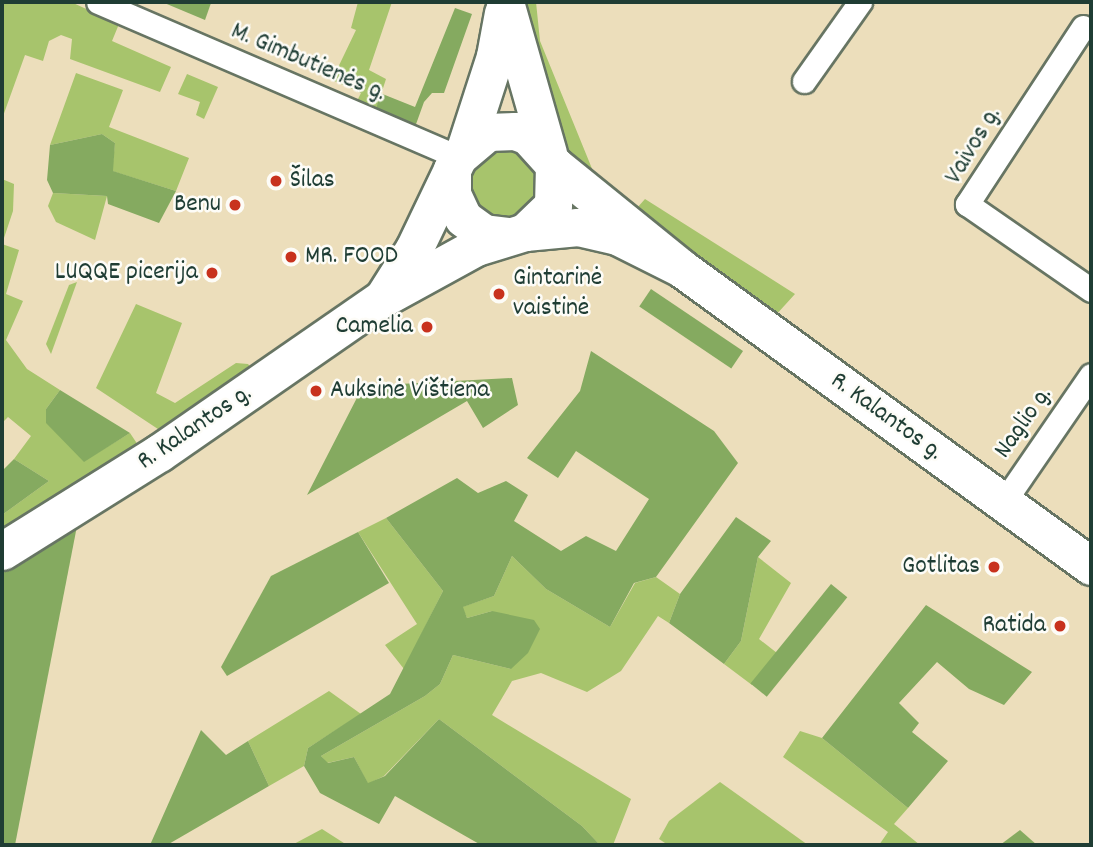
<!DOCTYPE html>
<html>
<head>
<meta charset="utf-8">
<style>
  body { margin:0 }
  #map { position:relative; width:1093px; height:847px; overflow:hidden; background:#ecdebb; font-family:Dekko,sans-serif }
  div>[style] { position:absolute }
  .green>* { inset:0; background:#a7c46c }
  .round { border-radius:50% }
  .forest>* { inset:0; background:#85aa60; transform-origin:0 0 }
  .roads { filter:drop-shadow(2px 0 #677563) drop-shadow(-2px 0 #677563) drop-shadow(0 2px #677563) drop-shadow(0 -2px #677563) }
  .street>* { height:23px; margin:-11.5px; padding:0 11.5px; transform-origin:11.5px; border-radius:11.5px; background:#fff }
  .primary>* { height:37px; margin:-18.5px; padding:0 18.5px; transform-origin:18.5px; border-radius:18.5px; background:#fff }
  .dots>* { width:19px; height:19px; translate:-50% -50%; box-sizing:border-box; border:4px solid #fdfcf7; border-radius:50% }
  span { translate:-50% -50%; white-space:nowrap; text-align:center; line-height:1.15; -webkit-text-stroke:5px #fdfcf7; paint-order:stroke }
  .street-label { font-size:26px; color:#1f3d34 }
  .poi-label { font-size:26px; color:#1f3d34 }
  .left { translate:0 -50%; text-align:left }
  .right { translate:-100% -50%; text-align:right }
  .frame { position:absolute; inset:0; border:4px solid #1f3d34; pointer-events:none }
</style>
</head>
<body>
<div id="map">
  <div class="green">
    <div style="clip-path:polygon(2px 2px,71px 2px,119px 24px,112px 41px,171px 67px,160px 92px,70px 59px,72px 39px,61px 35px,49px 41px,43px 61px,25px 55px,2px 119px)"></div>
    <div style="clip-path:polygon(358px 2px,392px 2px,369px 70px,386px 79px,376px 110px,357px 101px,361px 93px,332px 80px,356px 30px,351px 28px)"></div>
    <div style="clip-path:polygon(518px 2px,536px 2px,540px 41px,595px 176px,637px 208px,645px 199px,795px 294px,775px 316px,607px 197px,573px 160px,551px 109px)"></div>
    <div style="clip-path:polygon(76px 73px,123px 90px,109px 127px,189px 158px,176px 191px,112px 171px,115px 143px,102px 134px,50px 145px)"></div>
    <div style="clip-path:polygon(187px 74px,218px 87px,204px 119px,196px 115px,200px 102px,178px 94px)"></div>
    <div class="round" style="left:469px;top:147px;width:72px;height:72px"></div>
    <div style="clip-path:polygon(2px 179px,14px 184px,13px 211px,2px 244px,19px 250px,6px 294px,23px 301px,6px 340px,27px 369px,60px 390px,46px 409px,84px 461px,130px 433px,142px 451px,2px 539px,2px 515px,49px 481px,14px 459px,31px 436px,8px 417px,2px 423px)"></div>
    <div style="clip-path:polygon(53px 193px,107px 196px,95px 240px,56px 222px,48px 206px)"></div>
    <div style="clip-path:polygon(77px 282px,51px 354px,46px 344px,69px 285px)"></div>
    <div style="clip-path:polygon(136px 304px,182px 323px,156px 393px,175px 403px,236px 363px,248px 364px,254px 371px,167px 435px,96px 388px)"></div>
    <div style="clip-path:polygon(386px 518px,443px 591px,404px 669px,385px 645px,417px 624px,358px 532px)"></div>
    <div style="clip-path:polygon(512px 556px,546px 589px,610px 627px,635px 583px,656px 577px,680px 594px,669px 623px,658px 616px,621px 671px,587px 692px,541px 673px,512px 681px,492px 715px,631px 799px,613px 845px,600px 845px,582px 826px,439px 719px,384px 776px,368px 784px,354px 757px,327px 763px,321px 756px,425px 696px,440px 684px,453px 655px,511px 669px,492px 611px,467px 618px,462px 607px,494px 596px)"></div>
    <div style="clip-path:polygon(758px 557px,791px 583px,759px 639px,777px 653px,752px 685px,724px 664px,741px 641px)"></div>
    <div style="clip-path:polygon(329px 691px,361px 714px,308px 748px,304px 766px,269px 786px,248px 741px)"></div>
    <div style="clip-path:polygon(800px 731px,822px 738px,908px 808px,894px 824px,920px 845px,879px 845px,888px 832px,783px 757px)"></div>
    <div style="clip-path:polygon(720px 782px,808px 845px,668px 845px,659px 839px,669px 821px)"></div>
    <div style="clip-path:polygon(322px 829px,347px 845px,292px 845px)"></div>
  </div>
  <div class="forest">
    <div style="clip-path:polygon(162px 2px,209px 2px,211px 3px,205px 20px)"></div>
    <div style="clip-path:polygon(455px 8px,472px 14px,444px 93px,432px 93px,424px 102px,415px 127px,376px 110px,380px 93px,415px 107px)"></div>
    <div style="clip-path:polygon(102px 134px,115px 143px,113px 171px,176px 191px,159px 223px,108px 204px,107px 196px,53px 193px,47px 180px,50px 145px)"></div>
    <div style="left:651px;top:289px;width:111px;height:21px;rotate:34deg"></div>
    <div style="clip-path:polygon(591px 351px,714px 431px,738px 463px,656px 577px,634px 583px,610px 627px,546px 589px,512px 556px,494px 596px,463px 607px,467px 618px,492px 611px,534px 620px,540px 629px,528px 653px,511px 669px,453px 655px,440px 684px,425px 696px,321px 756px,328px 763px,354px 757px,368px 783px,385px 776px,439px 719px,582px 826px,600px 845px,481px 845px,395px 796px,379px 824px,320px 793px,304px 766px,308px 748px,390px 694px,443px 591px,386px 518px,457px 478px,478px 493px,506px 481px,528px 495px,514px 521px,561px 551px,586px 536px,616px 551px,649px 499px,576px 451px,558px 478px,527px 458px,580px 391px)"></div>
    <div style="clip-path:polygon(512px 378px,518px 405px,483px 428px,467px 401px,307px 495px,363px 386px)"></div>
    <div style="clip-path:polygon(60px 390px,130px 433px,84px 462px,46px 423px,46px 409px)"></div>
    <div style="clip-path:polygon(14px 459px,49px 481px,2px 515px,2px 471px)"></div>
    <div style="clip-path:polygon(736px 517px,771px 541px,758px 557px,741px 641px,724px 664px,669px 623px,680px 594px)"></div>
    <div style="clip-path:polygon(77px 526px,15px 845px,2px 845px,2px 565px)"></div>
    <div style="clip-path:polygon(358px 532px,389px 583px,227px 676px,221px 667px,271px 576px)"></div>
    <div style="left:831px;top:584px;width:21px;height:128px;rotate:39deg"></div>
    <div style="clip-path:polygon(926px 605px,1032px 672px,1004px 705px,969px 689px,937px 662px,899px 703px,919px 723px,912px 732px,948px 761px,908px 808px,822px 738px)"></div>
    <div style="clip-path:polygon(201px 730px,226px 755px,248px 741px,269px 786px,167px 845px,150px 845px)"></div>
    <div style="clip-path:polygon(1020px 830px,1037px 845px,1000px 845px)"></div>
  </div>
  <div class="roads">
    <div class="street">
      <div style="left:98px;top:2px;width:392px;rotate:23.3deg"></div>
      <div style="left:1083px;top:27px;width:212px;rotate:123.2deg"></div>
      <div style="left:967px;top:204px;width:151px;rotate:34.7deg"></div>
      <div style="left:804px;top:81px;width:97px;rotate:-54.7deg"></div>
      <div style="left:1003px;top:503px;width:155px;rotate:-55.5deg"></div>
    </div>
    <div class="primary">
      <div style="left:505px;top:2px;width:157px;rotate:74.1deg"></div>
      <div style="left:466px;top:146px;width:95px;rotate:-72.1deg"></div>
      <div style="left:495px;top:56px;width:44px;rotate:-79.5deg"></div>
      <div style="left:554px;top:165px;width:164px;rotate:39deg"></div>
      <div style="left:681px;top:268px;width:507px;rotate:36.01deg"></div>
      <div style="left:452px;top:169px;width:25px;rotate:90deg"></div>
      <div style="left:452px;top:194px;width:26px;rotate:65deg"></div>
      <div style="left:463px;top:218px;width:26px;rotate:36deg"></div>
      <div style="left:484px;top:233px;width:25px;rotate:7deg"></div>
      <div style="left:383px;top:298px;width:58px;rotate:-57.7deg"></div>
      <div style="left:414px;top:249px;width:102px;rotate:-64.4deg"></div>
      <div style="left:458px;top:157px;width:39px;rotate:-40deg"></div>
      <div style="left:488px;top:132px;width:27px;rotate:-2deg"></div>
      <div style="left:515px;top:131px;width:14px;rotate:21deg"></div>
      <div style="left:528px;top:136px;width:39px;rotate:48deg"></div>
      <div style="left:554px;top:165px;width:40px;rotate:91.4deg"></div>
      <div style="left:553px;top:205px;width:39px;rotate:136deg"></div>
      <div style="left:2px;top:551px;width:185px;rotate:-32deg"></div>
      <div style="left:159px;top:453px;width:272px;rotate:-34.7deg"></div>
      <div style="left:383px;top:298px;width:106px;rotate:-28.7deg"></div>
      <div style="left:476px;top:247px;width:51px;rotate:-17deg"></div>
      <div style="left:525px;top:232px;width:53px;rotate:-5.4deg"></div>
      <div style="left:578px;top:227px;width:40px;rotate:13deg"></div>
      <div style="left:617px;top:236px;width:72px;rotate:26.6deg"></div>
    </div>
  </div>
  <div class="dots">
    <div style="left:276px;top:181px;background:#c8321e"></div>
    <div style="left:235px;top:205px;background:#c8321e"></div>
    <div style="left:291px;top:257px;background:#c8321e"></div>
    <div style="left:212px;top:273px;background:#c8321e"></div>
    <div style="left:499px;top:294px;background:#c8321e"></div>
    <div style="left:427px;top:327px;background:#c8321e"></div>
    <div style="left:316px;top:391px;background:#c8321e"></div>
    <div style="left:994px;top:567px;background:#c8321e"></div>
    <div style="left:1060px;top:626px;background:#c8321e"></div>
  </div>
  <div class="street-label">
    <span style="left:308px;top:63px;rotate:23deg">M. Gimbutienės g.</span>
    <span style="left:974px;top:146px;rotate:-59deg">Vaivos g.</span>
    <span style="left:886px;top:417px;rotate:36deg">R. Kalantos g.</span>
    <span style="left:1024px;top:423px;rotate:-55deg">Naglio g.</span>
    <span style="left:195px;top:428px;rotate:-34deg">R. Kalantos g.</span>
  </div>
  <div class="poi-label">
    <span class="left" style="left:290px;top:181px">Šilas</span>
    <span class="right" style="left:221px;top:205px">Benu</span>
    <span class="left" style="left:305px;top:257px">MR. FOOD</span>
    <span class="right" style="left:198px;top:273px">LUQQE picerija</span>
    <span class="left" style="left:513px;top:294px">Gintarinė<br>vaistinė</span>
    <span class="right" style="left:413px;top:327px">Camelia</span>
    <span class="left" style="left:330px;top:391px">Auksinė Vištiena</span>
    <span class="right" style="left:980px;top:567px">Gotlitas</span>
    <span class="right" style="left:1046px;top:626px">Ratida</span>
  </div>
  <div class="frame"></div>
</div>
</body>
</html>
